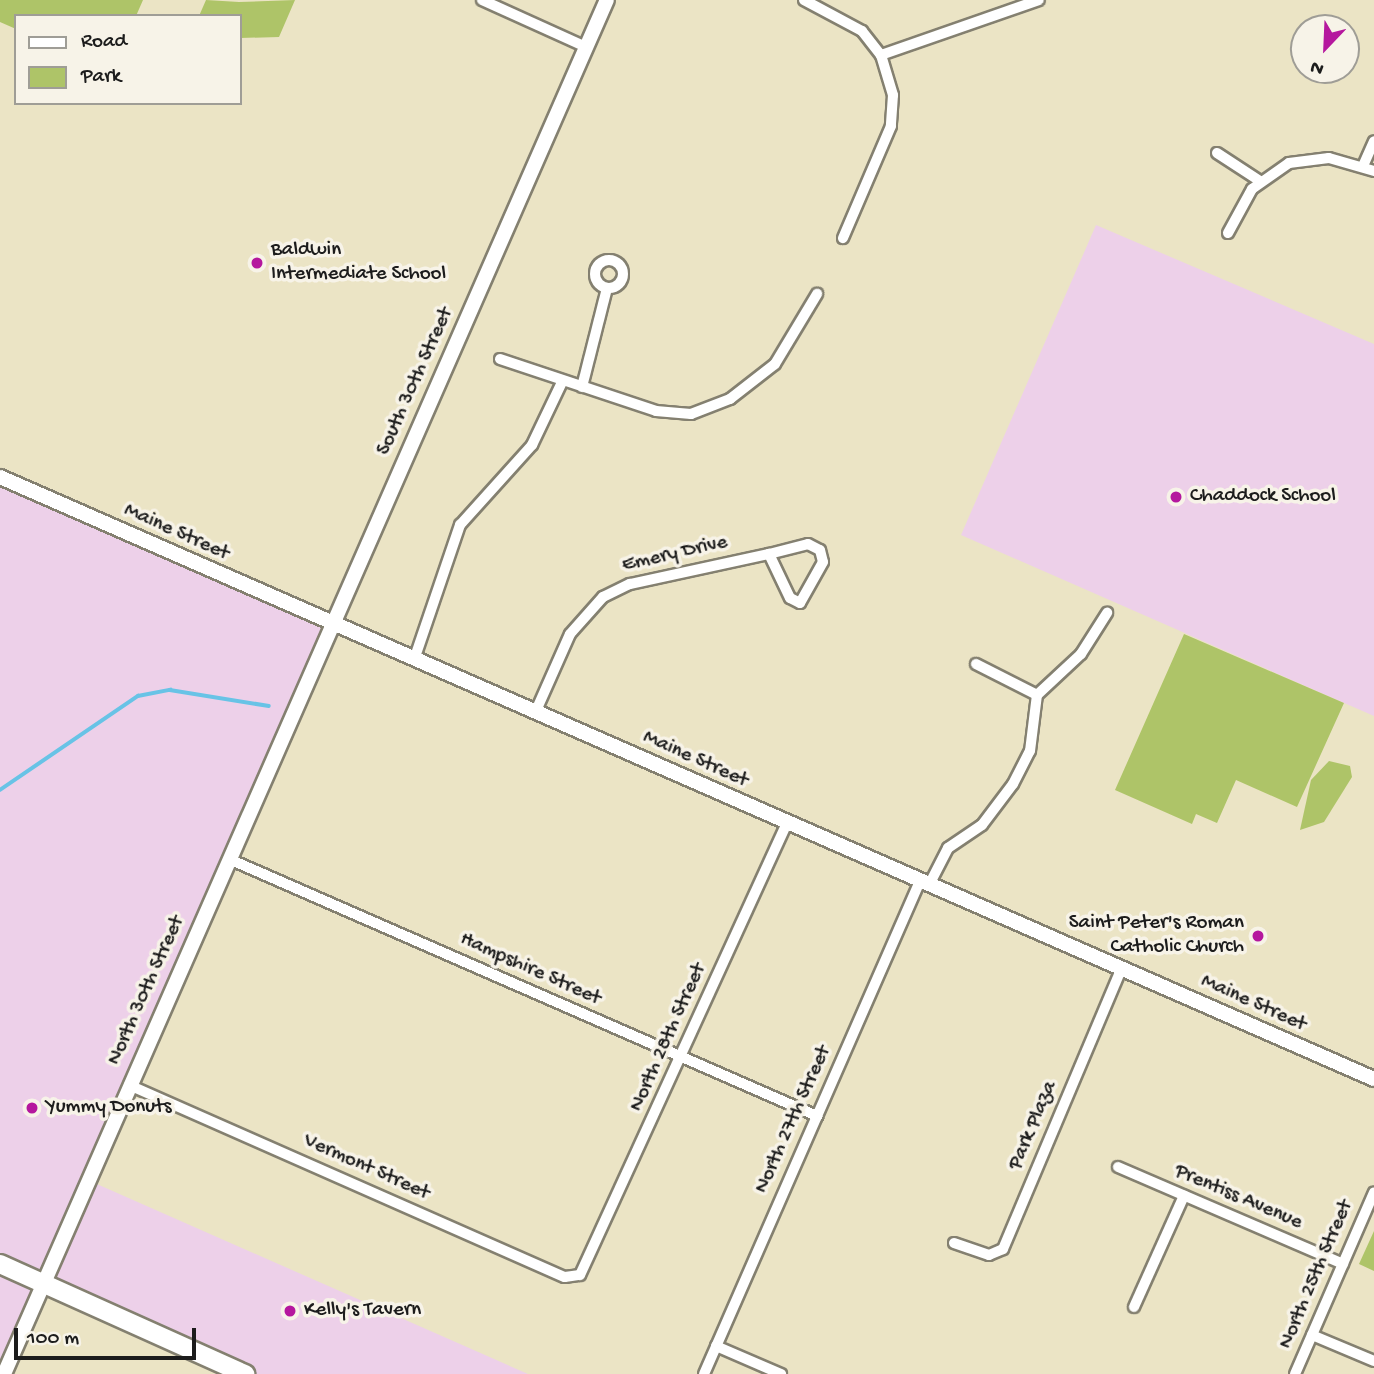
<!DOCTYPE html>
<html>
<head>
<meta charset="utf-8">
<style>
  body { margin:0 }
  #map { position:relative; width:1374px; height:1374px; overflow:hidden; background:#ebe4c5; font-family:"Gochi Hand",sans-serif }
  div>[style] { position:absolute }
  .built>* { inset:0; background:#edd0e9 }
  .green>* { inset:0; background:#aec468 }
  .stream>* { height:3.5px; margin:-1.75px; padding:0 1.75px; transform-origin:1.75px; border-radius:1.75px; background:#68c3e6 }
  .roads { filter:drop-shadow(2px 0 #848070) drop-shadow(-2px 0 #848070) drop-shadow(0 2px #848070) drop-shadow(0 -2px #848070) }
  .minor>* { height:10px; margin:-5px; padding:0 5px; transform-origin:5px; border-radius:5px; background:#fff }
  .minor>.ring { margin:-5px; padding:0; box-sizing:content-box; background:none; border:10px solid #fff; border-radius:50% }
  .tertiary>* { height:14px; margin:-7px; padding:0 7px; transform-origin:7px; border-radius:7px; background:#fff }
  .primary>* { height:18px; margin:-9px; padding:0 9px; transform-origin:9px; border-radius:9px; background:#fff }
  .dots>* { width:19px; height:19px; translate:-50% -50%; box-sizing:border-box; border:4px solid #f7f3e8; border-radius:50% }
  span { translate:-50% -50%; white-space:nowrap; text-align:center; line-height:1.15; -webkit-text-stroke:7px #f7f3e8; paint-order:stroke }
  .poi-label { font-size:21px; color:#1c1c1c }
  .left { translate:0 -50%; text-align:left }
  .right { translate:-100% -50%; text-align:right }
  .street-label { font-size:21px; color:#1c1c1c }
  .legend { position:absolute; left:14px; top:14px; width:228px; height:91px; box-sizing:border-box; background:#f7f3e8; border:2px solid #9f9d96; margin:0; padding:9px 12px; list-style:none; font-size:21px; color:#1c1c1c }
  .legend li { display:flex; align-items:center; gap:14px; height:35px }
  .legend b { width:35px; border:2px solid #9f9d96 }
  .north { position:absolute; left:1290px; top:14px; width:70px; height:70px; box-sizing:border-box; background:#f7f3e8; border:2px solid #9f9d96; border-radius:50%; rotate:203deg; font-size:19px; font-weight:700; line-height:28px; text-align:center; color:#1c1c1c }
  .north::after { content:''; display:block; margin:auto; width:24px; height:32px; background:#b5179e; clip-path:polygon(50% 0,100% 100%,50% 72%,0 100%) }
  .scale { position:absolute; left:14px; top:1328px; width:182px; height:32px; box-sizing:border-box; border:4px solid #1c1c1c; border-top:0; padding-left:9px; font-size:21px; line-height:24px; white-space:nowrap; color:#1c1c1c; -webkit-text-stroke:5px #f7f3e8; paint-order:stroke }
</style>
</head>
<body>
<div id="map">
  <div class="built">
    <div style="clip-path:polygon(1096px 225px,1374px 344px,1374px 716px,961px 535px)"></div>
    <div style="clip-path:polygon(0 472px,335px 620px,90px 1181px,528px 1374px,245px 1374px,46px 1284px,0 1374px)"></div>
  </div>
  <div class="green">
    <div style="clip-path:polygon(0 0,143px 0,136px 16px,16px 16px,16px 29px,0 22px)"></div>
    <div style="clip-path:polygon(206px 0,239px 2px,295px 0,279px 37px,240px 38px,240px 16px,199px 16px)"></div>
    <div style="clip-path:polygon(1184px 634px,1344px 703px,1297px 807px,1236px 780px,1217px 823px,1196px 814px,1192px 824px,1115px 790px)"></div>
    <div style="clip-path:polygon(1329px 761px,1350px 766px,1352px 777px,1324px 822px,1300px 830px,1311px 780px)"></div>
    <div style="clip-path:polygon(1374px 1231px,1374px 1271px,1359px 1264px)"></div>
  </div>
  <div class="stream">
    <div style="left:0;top:790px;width:167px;rotate:-34.3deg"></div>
    <div style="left:138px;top:696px;width:33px;rotate:-11deg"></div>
    <div style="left:170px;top:690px;width:100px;rotate:9.2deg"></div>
  </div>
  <div class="roads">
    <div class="minor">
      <div style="left:482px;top:0;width:114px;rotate:24.3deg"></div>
      <div style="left:804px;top:0;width:66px;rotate:28.1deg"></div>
      <div style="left:862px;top:31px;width:31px;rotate:52deg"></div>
      <div style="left:881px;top:55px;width:42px;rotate:73.3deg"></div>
      <div style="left:893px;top:95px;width:31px;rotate:94deg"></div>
      <div style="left:891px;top:126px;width:122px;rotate:113.2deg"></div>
      <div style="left:881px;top:55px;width:167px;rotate:-19.2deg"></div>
      <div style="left:1217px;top:153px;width:51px;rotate:33.1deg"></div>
      <div style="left:1363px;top:166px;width:27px;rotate:-66deg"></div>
      <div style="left:1228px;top:233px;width:50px;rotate:-61.4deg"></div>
      <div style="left:1252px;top:189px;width:45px;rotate:-35.1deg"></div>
      <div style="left:1289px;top:163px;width:40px;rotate:-7.1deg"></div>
      <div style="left:1329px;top:158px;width:47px;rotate:16.1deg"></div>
      <div class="ring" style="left:595px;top:260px;width:18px;height:18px"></div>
      <div style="left:500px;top:359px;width:164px;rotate:18.4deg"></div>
      <div style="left:656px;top:411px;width:35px;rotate:5deg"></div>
      <div style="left:691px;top:414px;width:42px;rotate:-21deg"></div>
      <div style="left:730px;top:399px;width:57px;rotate:-37.9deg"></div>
      <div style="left:775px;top:364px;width:82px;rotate:-59deg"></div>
      <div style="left:582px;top:387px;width:102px;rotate:-75.8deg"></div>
      <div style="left:808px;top:544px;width:13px;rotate:27deg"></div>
      <div style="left:820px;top:550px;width:12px;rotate:76deg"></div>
      <div style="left:823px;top:562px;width:47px;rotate:119.3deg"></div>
      <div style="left:800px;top:603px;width:11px;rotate:-153deg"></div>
      <div style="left:790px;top:598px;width:49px;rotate:-115.5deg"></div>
      <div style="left:769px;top:554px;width:40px;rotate:-14.4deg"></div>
      <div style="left:414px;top:660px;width:143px;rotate:-71.2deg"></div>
      <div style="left:460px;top:525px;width:108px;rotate:-48deg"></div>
      <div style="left:532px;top:445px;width:70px;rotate:-64.5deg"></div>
      <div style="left:976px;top:664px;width:68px;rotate:26.9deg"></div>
      <div style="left:535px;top:713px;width:86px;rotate:-66.1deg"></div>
      <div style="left:570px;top:634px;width:50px;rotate:-48.3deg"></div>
      <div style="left:603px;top:597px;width:30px;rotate:-26deg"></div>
      <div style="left:630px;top:584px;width:142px;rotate:-12.2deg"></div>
      <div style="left:229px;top:859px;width:642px;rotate:23.61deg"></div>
      <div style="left:929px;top:885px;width:42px;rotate:-62.8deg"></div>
      <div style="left:948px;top:848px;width:41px;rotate:-34.1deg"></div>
      <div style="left:982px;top:825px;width:51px;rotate:-52.9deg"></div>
      <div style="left:1013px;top:784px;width:37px;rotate:-63deg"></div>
      <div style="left:1030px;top:751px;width:56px;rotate:-82.9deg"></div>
      <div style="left:1037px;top:695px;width:60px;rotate:-43deg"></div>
      <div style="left:1081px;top:654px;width:49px;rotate:-57.6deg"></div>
      <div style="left:129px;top:1085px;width:476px;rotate:23.8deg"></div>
      <div style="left:565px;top:1277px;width:15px;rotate:-8deg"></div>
      <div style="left:580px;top:1275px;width:497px;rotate:-65.4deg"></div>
      <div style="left:1118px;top:1167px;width:245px;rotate:23.3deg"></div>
      <div style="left:954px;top:1243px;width:37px;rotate:19deg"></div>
      <div style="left:989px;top:1255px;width:15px;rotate:-23deg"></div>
      <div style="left:1003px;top:1249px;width:304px;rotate:-67.1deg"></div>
      <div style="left:1134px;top:1307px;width:122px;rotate:-65.8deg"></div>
      <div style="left:1312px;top:1335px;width:67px;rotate:22.8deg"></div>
      <div style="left:716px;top:1346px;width:71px;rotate:23.3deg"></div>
      <div style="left:704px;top:1374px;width:538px;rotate:-66.34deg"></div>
      <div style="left:1295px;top:1374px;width:198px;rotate:-66.5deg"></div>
    </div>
    <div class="tertiary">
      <div style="left:0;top:477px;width:1500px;rotate:23.66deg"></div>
      <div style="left:4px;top:1374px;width:1500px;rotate:-66.31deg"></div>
    </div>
    <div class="primary">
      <div style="left:0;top:1264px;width:269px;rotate:24.2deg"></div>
    </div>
  </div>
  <div class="dots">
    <div style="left:257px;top:263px;background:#b5179e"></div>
    <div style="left:1176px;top:497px;background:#b5179e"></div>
    <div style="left:1258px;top:936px;background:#b5179e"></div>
    <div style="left:32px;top:1108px;background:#b5179e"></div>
    <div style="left:290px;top:1311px;background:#b5179e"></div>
  </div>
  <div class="poi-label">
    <span class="left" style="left:271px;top:263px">Baldwin<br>Intermediate School</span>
    <span class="left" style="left:1190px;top:497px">Chaddock School</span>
    <span class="right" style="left:1244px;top:936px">Saint Peter's Roman<br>Catholic Church</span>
    <span class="left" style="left:46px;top:1108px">Yummy Donuts</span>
    <span class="left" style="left:304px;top:1311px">Kelly's Tavern</span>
  </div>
  <div class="street-label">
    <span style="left:416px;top:382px;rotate:-66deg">South 30th Street</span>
    <span style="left:176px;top:533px;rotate:24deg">Maine Street</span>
    <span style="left:675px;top:555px;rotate:-13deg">Emery Drive</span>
    <span style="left:695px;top:760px;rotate:24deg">Maine Street</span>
    <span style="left:530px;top:970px;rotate:24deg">Hampshire Street</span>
    <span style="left:147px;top:991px;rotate:-66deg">North 30th Street</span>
    <span style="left:1253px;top:1004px;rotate:24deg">Maine Street</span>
    <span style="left:669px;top:1038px;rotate:-66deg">North 28th Street</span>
    <span style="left:794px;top:1120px;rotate:-66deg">North 27th Street</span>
    <span style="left:1034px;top:1126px;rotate:-67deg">Park Plaza</span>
    <span style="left:366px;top:1168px;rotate:24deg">Vermont Street</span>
    <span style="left:1238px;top:1198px;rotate:23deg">Prentiss Avenue</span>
    <span style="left:1317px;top:1275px;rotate:-67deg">North 25th Street</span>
  </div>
  <ul class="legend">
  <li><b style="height:9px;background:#fff"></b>Road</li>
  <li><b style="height:19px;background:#aec468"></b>Park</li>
  </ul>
  <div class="north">N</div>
  <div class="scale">100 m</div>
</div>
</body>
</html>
